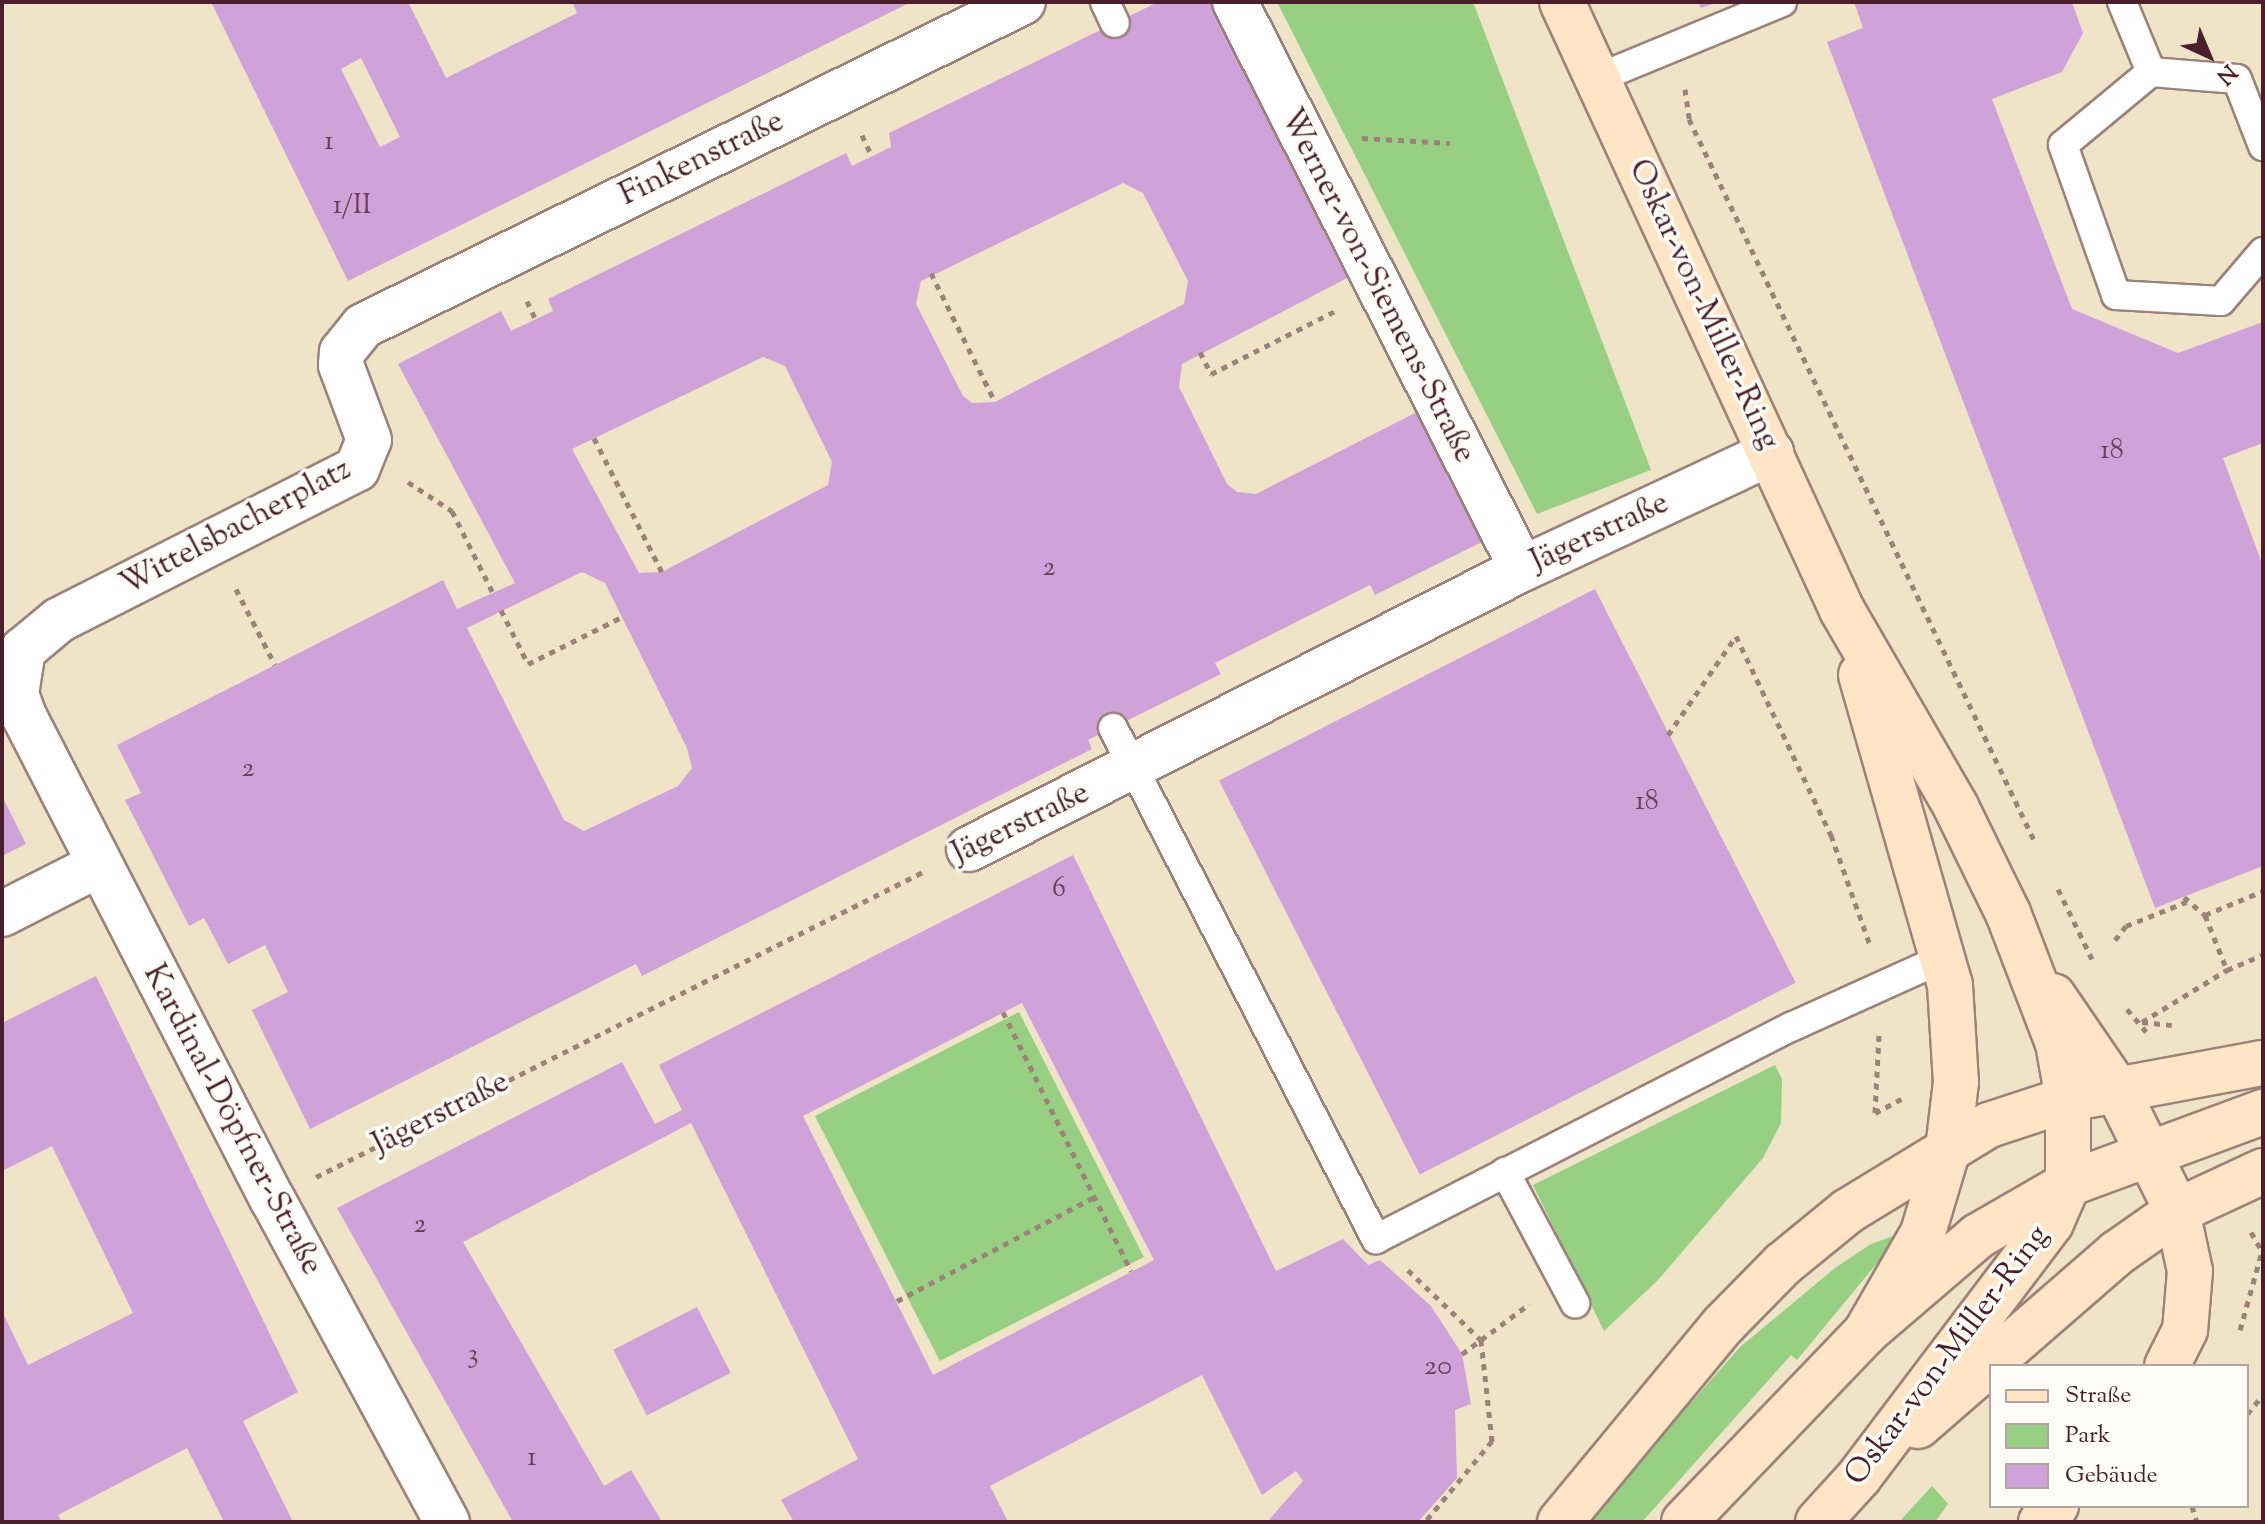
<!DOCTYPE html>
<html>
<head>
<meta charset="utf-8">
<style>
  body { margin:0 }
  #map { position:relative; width:2265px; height:1524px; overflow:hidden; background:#efe4c8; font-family:"Sorts Mill Goudy",serif }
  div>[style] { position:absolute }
  .green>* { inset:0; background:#97d083; transform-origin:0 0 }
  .building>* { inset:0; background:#cfa3d9; transform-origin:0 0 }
  .path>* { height:5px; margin-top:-2.5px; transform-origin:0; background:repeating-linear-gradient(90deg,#9c827a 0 6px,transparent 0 12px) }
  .roads { filter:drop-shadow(2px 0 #9c827a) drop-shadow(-2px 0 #9c827a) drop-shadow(0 2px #9c827a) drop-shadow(0 -2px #9c827a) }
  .service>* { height:28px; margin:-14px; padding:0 14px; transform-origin:14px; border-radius:14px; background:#fff }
  .minor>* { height:44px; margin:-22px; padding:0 22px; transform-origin:22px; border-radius:22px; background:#fff }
  .secondary>* { height:44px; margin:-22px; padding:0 22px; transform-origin:22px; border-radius:22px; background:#fde5c5 }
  span { translate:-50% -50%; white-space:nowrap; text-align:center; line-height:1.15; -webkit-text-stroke:7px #fdfcf7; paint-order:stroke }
  .number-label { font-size:28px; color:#6b4056 }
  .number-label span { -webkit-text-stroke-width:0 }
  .street-label { font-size:32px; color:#4a1f2b }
  .frame { position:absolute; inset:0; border:4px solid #4a1f2b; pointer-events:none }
  .legend { position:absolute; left:1989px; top:1364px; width:260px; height:144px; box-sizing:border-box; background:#fdfcf7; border:2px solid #b5a4a5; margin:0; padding:10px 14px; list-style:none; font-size:24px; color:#4a1f2b }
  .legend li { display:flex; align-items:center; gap:16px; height:40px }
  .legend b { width:40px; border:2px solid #b5a4a5 }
  .north { position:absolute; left:2169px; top:16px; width:80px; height:80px; -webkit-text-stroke:6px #fdfcf7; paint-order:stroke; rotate:136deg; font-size:22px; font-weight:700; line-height:32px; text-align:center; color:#4a1f2b }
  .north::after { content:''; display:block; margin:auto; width:28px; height:36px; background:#4a1f2b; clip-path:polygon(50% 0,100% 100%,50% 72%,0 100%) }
</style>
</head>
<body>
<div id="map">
  <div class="green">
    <div style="clip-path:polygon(1277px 2px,1473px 2px,1651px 470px,1537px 514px)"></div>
    <div style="left:1019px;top:1012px;width:275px;height:229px;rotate:63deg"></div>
    <div style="clip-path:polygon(1775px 1065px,1782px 1079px,1781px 1123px,1763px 1158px,1658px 1280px,1604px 1331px,1533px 1185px)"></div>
    <div style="clip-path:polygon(1902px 1233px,1797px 1360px,1791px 1355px,1642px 1522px,1586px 1522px,1740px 1347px,1835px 1268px,1871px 1244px)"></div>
    <div style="clip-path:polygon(1932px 1486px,1948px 1504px,1935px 1522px,1899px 1522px)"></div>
  </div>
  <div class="building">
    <div style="clip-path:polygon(evenodd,211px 2px,408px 2px,446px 78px,577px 13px,572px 2px,911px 2px,348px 281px,211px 2px,361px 58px,400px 137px,380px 147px,341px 69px,361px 58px)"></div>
    <div style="clip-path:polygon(evenodd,1158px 2px,1211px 2px,1349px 277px,1182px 364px,1179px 387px,1227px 484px,1237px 492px,1256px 494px,1417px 412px,1482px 542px,1375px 595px,1370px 585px,1215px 663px,1221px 674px,1088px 740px,1092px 749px,642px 976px,636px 964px,632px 966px,310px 1129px,252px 1010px,288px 992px,265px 945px,228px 964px,204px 918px,189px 926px,125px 800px,141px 793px,117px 745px,443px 580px,457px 609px,515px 583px,398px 364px,501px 311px,511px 331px,553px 311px,548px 299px,846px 153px,852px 166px,891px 147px,889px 133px,1158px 2px,1123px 183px,1143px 193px,1188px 281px,1184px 304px,995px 402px,972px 403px,963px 396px,916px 304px,921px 281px,1123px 183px,1158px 2px,763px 357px,785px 366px,832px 462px,828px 485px,662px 572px,639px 573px,572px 449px,763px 357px,1158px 2px,582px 572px,605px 583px,687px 748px,692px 768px,678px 786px,584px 831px,564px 820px,467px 628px,582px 572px)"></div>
    <div style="clip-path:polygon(1698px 2px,1718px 2px,1701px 8px)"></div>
    <div style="clip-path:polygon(1854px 2px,2072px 2px,2083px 33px,2062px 72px,1992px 99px,2072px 309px,2178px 353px,2263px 322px,2263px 443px,2223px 458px,2263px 566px,2263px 866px,2155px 908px,1827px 42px,1863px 28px)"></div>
    <div style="left:1595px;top:589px;width:442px;height:422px;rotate:63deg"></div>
    <div style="clip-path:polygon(2px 796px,26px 844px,2px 856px)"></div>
    <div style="clip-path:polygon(evenodd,1073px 855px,1276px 1271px,1343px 1239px,1368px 1265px,1380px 1260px,1431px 1306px,1462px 1354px,1471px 1404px,1455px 1410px,1457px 1478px,1418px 1522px,1267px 1522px,1303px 1481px,1296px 1471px,1262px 1495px,1202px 1375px,990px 1486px,1008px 1522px,794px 1522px,781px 1500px,858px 1459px,691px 1123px,463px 1242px,604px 1486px,631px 1470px,662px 1522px,513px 1522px,337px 1208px,622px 1062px,655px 1124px,682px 1110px,659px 1065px,1073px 855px,1022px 1003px,1154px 1260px,933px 1375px,803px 1116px,1022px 1003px)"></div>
    <div style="clip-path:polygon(96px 976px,298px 1392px,243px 1421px,293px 1522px,224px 1522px,187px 1448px,58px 1515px,62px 1522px,2px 1522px,2px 1311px,28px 1365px,133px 1313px,52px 1146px,2px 1171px,2px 1023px)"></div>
    <div style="left:697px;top:1307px;width:74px;height:94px;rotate:63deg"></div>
  </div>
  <div class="path">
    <div style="left:1685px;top:89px;width:30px;rotate:82deg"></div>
    <div style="left:1689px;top:119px;width:799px;rotate:64.43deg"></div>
    <div style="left:862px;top:135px;width:23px;rotate:65deg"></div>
    <div style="left:1362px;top:138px;width:88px;rotate:3.3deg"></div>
    <div style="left:931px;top:273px;width:144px;rotate:63.6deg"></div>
    <div style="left:527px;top:301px;width:19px;rotate:65deg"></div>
    <div style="left:1200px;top:352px;width:25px;rotate:63deg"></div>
    <div style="left:1211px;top:374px;width:139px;rotate:-26.9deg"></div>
    <div style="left:594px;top:438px;width:150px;rotate:63.1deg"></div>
    <div style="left:408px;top:482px;width:53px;rotate:33.4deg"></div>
    <div style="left:452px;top:511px;width:92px;rotate:63.4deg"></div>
    <div style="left:236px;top:589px;width:85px;rotate:62.8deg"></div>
    <div style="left:501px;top:610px;width:60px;rotate:63.4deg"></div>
    <div style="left:528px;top:664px;width:105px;rotate:-26.6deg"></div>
    <div style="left:1668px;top:735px;width:120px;rotate:-55.5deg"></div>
    <div style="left:1736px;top:636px;width:221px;rotate:64.5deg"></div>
    <div style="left:1831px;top:835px;width:117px;rotate:70.5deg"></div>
    <div style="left:2058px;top:889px;width:78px;rotate:64.1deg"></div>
    <div style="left:2184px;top:897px;width:28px;rotate:41deg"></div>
    <div style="left:2205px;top:915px;width:59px;rotate:68.2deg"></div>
    <div style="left:2205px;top:915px;width:63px;rotate:-22.5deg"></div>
    <div style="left:2115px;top:940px;width:18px;rotate:-52deg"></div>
    <div style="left:2126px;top:926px;width:65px;rotate:-21.8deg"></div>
    <div style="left:2127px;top:1009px;width:30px;rotate:50deg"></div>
    <div style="left:1003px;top:1012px;width:289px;rotate:63.7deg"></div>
    <div style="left:2142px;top:1022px;width:100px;rotate:-31.5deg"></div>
    <div style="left:2227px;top:970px;width:39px;rotate:-23deg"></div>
    <div style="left:2142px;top:1022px;width:30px;rotate:6deg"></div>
    <div style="left:1875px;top:1113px;width:79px;rotate:-87.1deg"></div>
    <div style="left:1875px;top:1113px;width:30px;rotate:-28deg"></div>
    <div style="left:316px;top:1177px;width:682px;rotate:-26.68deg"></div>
    <div style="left:2251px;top:1232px;width:24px;rotate:60deg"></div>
    <div style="left:1408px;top:1270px;width:101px;rotate:43.8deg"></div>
    <div style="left:1481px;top:1340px;width:102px;rotate:83.8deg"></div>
    <div style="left:1492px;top:1441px;width:105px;rotate:129.6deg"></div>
    <div style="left:897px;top:1301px;width:223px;rotate:-27.8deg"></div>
    <div style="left:2240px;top:1330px;width:82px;rotate:-74.4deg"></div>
    <div style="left:1462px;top:1354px;width:84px;rotate:-36.7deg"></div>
    <div style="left:2247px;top:1414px;width:25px;rotate:-50deg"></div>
    <div style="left:2192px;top:1506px;width:17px;rotate:73deg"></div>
  </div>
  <div class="roads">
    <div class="service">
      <div style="left:1105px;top:2px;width:23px;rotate:65deg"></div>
      <div style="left:2122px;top:2px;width:76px;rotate:67.5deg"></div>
      <div style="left:2151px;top:72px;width:86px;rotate:4.7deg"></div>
      <div style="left:2237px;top:79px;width:72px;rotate:68.8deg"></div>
      <div style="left:2151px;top:72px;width:114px;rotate:140.3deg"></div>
      <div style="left:2063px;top:145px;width:159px;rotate:70.5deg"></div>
      <div style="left:2116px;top:295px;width:105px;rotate:3.3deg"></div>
      <div style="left:2221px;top:301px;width:65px;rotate:-49.4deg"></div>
      <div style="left:1598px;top:78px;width:199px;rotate:-22.4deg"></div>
      <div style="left:1113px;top:728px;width:575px;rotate:62.77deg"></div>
      <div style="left:1376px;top:1239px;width:466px;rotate:-27.1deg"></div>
      <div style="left:1791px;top:1027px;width:168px;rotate:-24.3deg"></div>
      <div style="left:1505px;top:1172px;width:149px;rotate:61.9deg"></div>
    </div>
    <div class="minor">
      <div style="left:1235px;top:2px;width:635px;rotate:63.15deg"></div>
      <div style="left:969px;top:849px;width:620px;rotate:-26.85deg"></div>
      <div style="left:1522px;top:569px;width:275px;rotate:-25deg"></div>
      <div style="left:2px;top:914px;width:108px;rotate:-27deg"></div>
      <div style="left:447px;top:1522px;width:367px;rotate:-118.4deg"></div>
      <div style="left:272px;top:1199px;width:543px;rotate:-117.18deg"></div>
      <div style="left:24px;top:716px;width:23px;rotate:-110deg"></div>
      <div style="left:16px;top:694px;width:45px;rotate:-81deg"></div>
      <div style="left:23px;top:650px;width:47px;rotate:-39.8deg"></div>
      <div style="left:59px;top:620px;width:334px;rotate:-26.9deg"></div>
      <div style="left:357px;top:469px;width:31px;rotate:-68deg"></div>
      <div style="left:369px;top:440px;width:80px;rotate:-110.5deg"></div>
      <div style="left:341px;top:365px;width:13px;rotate:-86deg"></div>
      <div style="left:342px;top:352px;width:33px;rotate:-51deg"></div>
      <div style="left:363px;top:326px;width:735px;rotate:-26.15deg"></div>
    </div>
    <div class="secondary">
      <div style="left:1562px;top:2px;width:669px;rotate:65.27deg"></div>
      <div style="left:1842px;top:610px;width:228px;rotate:59.9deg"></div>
      <div style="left:1956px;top:807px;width:118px;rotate:63.9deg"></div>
      <div style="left:2008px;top:913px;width:139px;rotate:69deg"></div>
      <div style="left:2058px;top:1043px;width:57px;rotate:79.9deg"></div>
      <div style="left:2068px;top:1099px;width:85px;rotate:90deg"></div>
      <div style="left:2068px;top:1184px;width:43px;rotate:113.6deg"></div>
      <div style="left:2051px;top:1223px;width:318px;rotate:127.1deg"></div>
      <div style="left:1859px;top:1477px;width:61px;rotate:132.3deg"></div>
      <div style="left:1861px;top:675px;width:323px;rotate:74deg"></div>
      <div style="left:1950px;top:985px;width:97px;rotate:86.5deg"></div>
      <div style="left:1956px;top:1082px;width:67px;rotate:96.8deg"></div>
      <div style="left:1948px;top:1149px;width:88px;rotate:106.6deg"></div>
      <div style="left:1923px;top:1233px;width:114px;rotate:119.9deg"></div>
      <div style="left:2053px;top:996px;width:112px;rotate:55.6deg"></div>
      <div style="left:2116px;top:1088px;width:137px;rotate:63.6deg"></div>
      <div style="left:2177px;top:1211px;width:61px;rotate:77.8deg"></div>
      <div style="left:2190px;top:1271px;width:59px;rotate:94.8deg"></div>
      <div style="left:2185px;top:1330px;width:40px;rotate:116.6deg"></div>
      <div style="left:1918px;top:1426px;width:264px;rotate:-41deg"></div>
      <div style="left:2117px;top:1253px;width:73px;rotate:-35deg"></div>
      <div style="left:2177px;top:1211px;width:95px;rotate:-24.9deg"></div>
      <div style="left:1560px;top:1522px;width:256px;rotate:-50.4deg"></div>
      <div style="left:1723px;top:1325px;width:86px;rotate:-45.5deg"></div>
      <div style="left:1783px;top:1264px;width:84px;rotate:-39.2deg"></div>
      <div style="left:1848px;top:1211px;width:165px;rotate:-31.4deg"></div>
      <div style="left:1989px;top:1125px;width:83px;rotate:-18.2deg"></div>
      <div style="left:2068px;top:1099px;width:198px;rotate:-10.5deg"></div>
      <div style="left:1684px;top:1522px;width:263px;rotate:-46.2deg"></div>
      <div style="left:1866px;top:1332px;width:148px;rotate:-40.6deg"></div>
      <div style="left:1978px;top:1236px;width:104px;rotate:-30deg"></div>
      <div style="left:2068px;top:1184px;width:208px;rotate:-20.3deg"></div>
      <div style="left:2041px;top:1522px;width:22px;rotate:-47deg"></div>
    </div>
  </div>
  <div class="number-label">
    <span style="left:329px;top:142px">1</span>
    <span style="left:352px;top:206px">1/II</span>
    <span style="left:2112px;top:451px">18</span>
    <span style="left:1049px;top:568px">2</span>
    <span style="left:248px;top:769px">2</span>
    <span style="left:1647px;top:802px">18</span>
    <span style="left:1059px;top:889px">6</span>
    <span style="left:420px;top:1225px">2</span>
    <span style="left:473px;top:1355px">3</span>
    <span style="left:1438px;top:1367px">20</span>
    <span style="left:532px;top:1458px">1</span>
  </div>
  <div class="street-label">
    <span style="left:702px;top:159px;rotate:-26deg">Finkenstraße</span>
    <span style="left:1377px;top:286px;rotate:63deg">Werner-von-Siemens-Straße</span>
    <span style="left:1703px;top:305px;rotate:65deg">Oskar-von-Miller-Ring</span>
    <span style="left:236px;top:528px;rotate:-28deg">Wittelsbacherplatz</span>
    <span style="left:1600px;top:533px;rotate:-25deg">Jägerstraße</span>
    <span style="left:1021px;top:824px;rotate:-26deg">Jägerstraße</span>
    <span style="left:441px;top:1114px;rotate:-27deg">Jägerstraße</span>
    <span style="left:232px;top:1120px;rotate:62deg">Kardinal-Döpfner-Straße</span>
    <span style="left:1948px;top:1356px;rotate:-53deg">Oskar-von-Miller-Ring</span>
  </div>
  <div class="frame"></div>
  <ul class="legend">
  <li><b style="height:10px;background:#fde5c5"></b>Straße</li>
  <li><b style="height:22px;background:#97d083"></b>Park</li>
  <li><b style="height:22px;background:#cfa3d9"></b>Gebäude</li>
  </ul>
  <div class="north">N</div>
</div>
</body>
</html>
